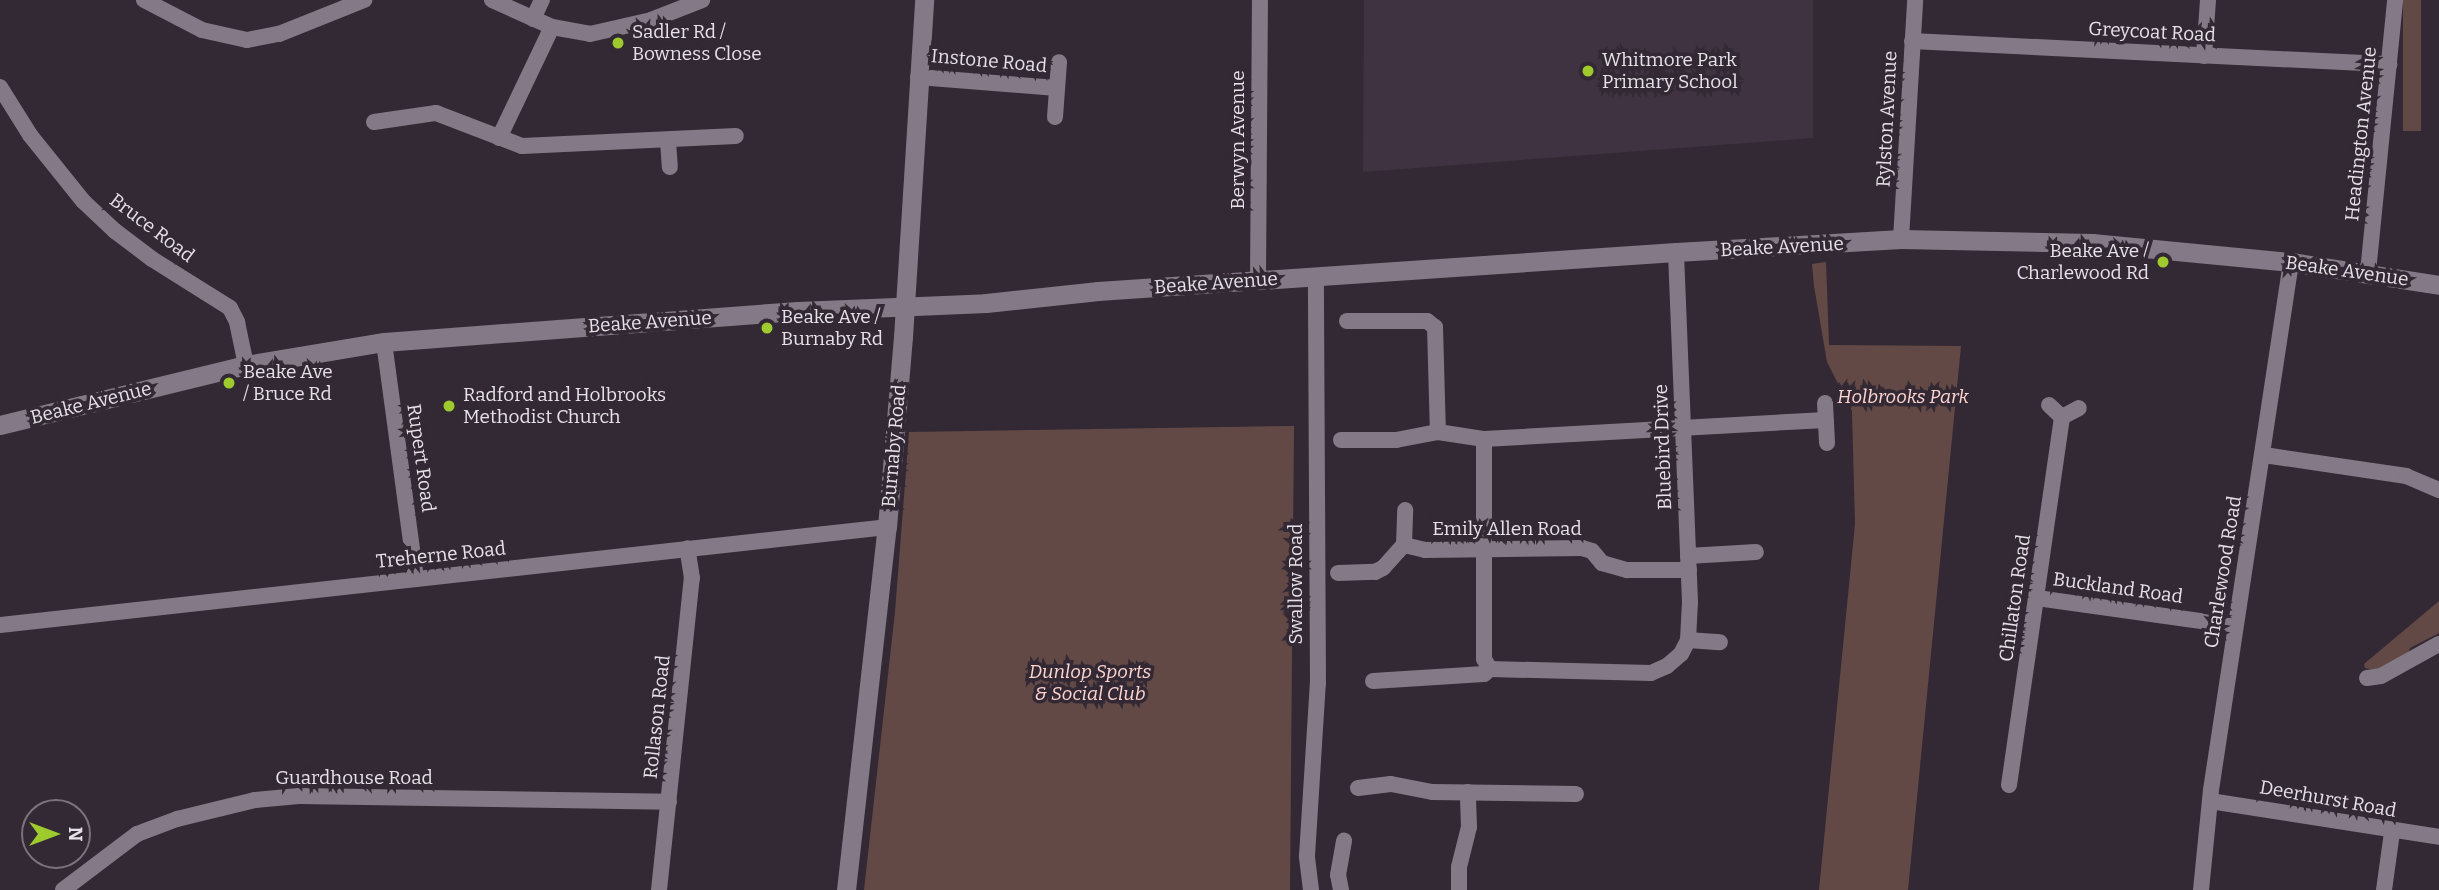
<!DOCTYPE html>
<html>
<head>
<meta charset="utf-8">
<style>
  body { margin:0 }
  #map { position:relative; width:2439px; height:890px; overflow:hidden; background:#322934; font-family:Bitter,serif }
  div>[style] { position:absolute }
  .built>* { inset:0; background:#3f3241 }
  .green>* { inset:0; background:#634946; transform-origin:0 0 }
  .minor>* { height:16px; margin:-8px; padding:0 8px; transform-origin:8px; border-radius:8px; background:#847986 }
  .tertiary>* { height:19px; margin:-9.5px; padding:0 9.5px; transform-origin:9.5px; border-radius:9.5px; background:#847986 }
  .dots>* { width:19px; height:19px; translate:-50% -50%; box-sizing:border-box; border:4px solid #322934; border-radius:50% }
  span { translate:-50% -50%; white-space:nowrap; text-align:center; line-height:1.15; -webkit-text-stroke:7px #322934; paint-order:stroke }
  .poi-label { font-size:19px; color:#e6e0e7 }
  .left { translate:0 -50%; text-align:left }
  .right { translate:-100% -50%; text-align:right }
  .street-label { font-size:19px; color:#e6e0e7 }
  .park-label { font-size:19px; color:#ffd5d0; font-style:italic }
  .north { position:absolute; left:21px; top:799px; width:70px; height:70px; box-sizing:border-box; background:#322934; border:2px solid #7a727c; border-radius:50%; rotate:90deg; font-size:19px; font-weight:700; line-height:28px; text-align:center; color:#e6e0e7 }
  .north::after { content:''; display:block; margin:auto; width:24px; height:32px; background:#9fca2d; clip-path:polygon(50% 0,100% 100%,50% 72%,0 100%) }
</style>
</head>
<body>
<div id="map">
  <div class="built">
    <div style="clip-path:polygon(1364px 0,1813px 0,1813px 138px,1363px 172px)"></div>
  </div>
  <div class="green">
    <div style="left:2403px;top:0;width:18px;height:131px"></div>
    <div style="clip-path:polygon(1826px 262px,1829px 345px,1961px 346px,1908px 890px,1819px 890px,1855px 524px,1852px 411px,1827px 362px,1814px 286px,1812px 264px)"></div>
    <div style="clip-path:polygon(1294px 426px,1290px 890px,864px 890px,895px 612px,909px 432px)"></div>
    <div style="clip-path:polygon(2439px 601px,2439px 633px,2410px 648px,2408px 653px,2379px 671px,2365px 668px,2364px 664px)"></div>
  </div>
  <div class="minor">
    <div style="left:144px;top:0;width:65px;rotate:27.3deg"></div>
    <div style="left:202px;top:30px;width:46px;rotate:12.5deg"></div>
    <div style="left:247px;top:40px;width:33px;rotate:-11deg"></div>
    <div style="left:279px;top:34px;width:92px;rotate:-21.8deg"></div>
    <div style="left:492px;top:0;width:66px;rotate:24.2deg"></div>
    <div style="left:552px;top:27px;width:39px;rotate:10deg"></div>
    <div style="left:590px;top:34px;width:63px;rotate:-12.9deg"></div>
    <div style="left:651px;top:20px;width:55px;rotate:-21.4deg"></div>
    <div style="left:533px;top:19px;width:21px;rotate:-65deg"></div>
    <div style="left:1912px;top:41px;width:478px;rotate:2.8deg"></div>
    <div style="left:2204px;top:56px;width:56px;rotate:-85.9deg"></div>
    <div style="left:918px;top:77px;width:139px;rotate:4.5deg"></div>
    <div style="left:0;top:87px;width:57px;rotate:58deg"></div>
    <div style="left:30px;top:135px;width:85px;rotate:51.2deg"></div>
    <div style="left:83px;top:201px;width:44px;rotate:43.2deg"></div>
    <div style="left:115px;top:231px;width:46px;rotate:37.1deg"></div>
    <div style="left:152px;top:259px;width:92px;rotate:32.1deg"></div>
    <div style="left:230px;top:308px;width:16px;rotate:63deg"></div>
    <div style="left:237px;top:322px;width:44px;rotate:78.2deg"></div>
    <div style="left:1055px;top:117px;width:55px;rotate:-85.8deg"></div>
    <div style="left:374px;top:122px;width:63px;rotate:-8.3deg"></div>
    <div style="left:436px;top:113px;width:92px;rotate:21deg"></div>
    <div style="left:522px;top:146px;width:214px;rotate:-2.7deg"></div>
    <div style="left:499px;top:138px;width:123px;rotate:-64.5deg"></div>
    <div style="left:668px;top:141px;width:26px;rotate:86deg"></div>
    <div style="left:1901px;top:239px;width:239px;rotate:-86.6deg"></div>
    <div style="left:2368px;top:272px;width:273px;rotate:-84.3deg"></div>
    <div style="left:1258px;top:280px;width:280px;rotate:-89.6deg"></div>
    <div style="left:1347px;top:321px;width:80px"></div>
    <div style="left:1427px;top:321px;width:10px;rotate:37deg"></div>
    <div style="left:1435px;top:327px;width:105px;rotate:88.4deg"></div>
    <div style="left:384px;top:342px;width:239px;rotate:82.3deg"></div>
    <div style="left:1825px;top:403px;width:40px;rotate:87.1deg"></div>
    <div style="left:2049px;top:405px;width:18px;rotate:43deg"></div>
    <div style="left:2062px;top:417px;width:19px;rotate:-28deg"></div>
    <div style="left:1484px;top:439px;width:220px;rotate:90deg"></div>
    <div style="left:1484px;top:659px;width:12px;rotate:59deg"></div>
    <div style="left:1341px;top:440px;width:55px"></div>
    <div style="left:1396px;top:440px;width:43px;rotate:-10.8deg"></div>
    <div style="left:1438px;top:432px;width:47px;rotate:8.7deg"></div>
    <div style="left:1484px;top:439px;width:342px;rotate:-3.2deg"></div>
    <div style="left:2264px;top:455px;width:144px;rotate:8.4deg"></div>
    <div style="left:2406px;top:476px;width:36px;rotate:23deg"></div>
    <div style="left:1404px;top:545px;width:22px;rotate:13deg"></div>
    <div style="left:1425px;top:550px;width:157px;rotate:-0.7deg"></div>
    <div style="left:1582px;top:548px;width:10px;rotate:17deg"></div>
    <div style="left:1592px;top:551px;width:16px;rotate:50deg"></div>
    <div style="left:1602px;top:563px;width:26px;rotate:16deg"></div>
    <div style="left:1627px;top:570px;width:62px"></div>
    <div style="left:1688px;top:556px;width:68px;rotate:-3.4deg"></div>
    <div style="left:1338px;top:573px;width:37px;rotate:-2deg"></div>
    <div style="left:1375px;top:572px;width:9px;rotate:-27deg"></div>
    <div style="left:1383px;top:568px;width:31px;rotate:-48deg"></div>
    <div style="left:1404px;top:545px;width:35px;rotate:-88deg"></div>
    <div style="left:2037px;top:598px;width:200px;rotate:8deg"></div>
    <div style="left:0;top:625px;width:892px;rotate:-6.3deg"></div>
    <div style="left:1688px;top:640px;width:32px;rotate:4deg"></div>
    <div style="left:2367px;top:678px;width:14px;rotate:-8deg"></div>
    <div style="left:2381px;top:676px;width:66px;rotate:-28.9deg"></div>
    <div style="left:1373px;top:681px;width:111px;rotate:-3.6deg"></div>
    <div style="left:1484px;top:674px;width:8px;rotate:-40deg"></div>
    <div style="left:1490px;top:669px;width:161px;rotate:1.4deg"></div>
    <div style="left:1651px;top:673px;width:17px;rotate:-24deg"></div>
    <div style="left:1667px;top:666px;width:18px;rotate:-41deg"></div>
    <div style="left:1681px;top:654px;width:16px;rotate:-63deg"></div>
    <div style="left:1688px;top:640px;width:38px;rotate:-87deg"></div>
    <div style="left:1690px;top:602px;width:350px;rotate:-92.3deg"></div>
    <div style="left:2009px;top:785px;width:372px;rotate:-81.8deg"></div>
    <div style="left:1358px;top:788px;width:33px;rotate:-7deg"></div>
    <div style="left:1391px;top:784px;width:42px;rotate:11deg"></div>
    <div style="left:1432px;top:792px;width:144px;rotate:0.8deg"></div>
    <div style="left:2210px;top:801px;width:232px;rotate:8.9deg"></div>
    <div style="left:63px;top:890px;width:93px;rotate:-37.1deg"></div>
    <div style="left:137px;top:834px;width:43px;rotate:-20.6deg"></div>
    <div style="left:177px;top:819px;width:80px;rotate:-13.7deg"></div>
    <div style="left:255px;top:800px;width:44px;rotate:-5.2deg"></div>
    <div style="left:299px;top:796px;width:370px;rotate:0.9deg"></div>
    <div style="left:659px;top:890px;width:314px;rotate:-84deg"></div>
    <div style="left:692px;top:578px;width:30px;rotate:-99deg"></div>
    <div style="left:1311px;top:890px;width:34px;rotate:-97deg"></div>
    <div style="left:1307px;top:856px;width:173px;rotate:-86.4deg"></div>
    <div style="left:1318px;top:683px;width:405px;rotate:-90.3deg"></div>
    <div style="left:1341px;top:890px;width:15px;rotate:-101deg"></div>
    <div style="left:1338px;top:875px;width:35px;rotate:-80deg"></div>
    <div style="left:1459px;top:890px;width:23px;rotate:-90deg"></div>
    <div style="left:1459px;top:867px;width:41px;rotate:-76deg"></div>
    <div style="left:1469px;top:827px;width:35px;rotate:-92deg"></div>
    <div style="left:2201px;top:890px;width:100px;rotate:-84.3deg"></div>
    <div style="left:2211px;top:790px;width:534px;rotate:-81.38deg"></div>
    <div style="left:2384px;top:890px;width:59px;rotate:-82.1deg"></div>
  </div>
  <div class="tertiary">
    <div style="left:0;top:425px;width:253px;rotate:-13.7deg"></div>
    <div style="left:246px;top:365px;width:140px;rotate:-9.5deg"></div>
    <div style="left:384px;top:342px;width:415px;rotate:-4.3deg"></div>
    <div style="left:798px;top:311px;width:188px;rotate:-2.4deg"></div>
    <div style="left:986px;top:303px;width:113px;rotate:-6.1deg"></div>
    <div style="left:1098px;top:291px;width:579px;rotate:-3.86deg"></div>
    <div style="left:1676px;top:252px;width:225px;rotate:-3.3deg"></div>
    <div style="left:1901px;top:239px;width:191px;rotate:1.2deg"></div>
    <div style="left:2092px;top:243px;width:200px;rotate:5.5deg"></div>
    <div style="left:2291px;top:262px;width:150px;rotate:8.8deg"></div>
    <div style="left:846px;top:890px;width:365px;rotate:-83.6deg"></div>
    <div style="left:887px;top:527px;width:191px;rotate:-85.2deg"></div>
    <div style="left:903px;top:337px;width:338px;rotate:-86.4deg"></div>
  </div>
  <div class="dots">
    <div style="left:618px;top:43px;background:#9fca2d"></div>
    <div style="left:1588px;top:71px;background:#9fca2d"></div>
    <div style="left:2163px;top:262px;background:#9fca2d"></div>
    <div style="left:767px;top:328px;background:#9fca2d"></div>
    <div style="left:229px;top:383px;background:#9fca2d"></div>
    <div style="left:449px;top:406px;background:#9fca2d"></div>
  </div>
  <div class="poi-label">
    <span class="left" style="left:632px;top:43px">Sadler Rd /<br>Bowness Close</span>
    <span class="left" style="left:1602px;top:71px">Whitmore Park<br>Primary School</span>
    <span class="right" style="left:2149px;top:262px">Beake Ave /<br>Charlewood Rd</span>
    <span class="left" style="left:781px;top:328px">Beake Ave /<br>Burnaby Rd</span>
    <span class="left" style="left:243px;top:383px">Beake Ave<br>/ Bruce Rd</span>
    <span class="left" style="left:463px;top:406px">Radford and Holbrooks<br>Methodist Church</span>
  </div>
  <div class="street-label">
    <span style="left:2152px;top:32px;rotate:3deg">Greycoat Road</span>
    <span style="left:989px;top:61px;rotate:5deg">Instone Road</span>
    <span style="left:1887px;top:119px;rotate:-87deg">Rylston Avenue</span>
    <span style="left:2361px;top:134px;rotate:-84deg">Headington Avenue</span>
    <span style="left:1238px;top:140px;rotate:-90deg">Berwyn Avenue</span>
    <span style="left:152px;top:228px;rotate:37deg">Bruce Road</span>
    <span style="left:1782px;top:247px;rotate:-3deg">Beake Avenue</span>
    <span style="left:2347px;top:271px;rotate:8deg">Beake Avenue</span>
    <span style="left:1216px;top:283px;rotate:-4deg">Beake Avenue</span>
    <span style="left:650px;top:322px;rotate:-4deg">Beake Avenue</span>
    <span style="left:91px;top:403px;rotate:-14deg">Beake Avenue</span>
    <span style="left:894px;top:446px;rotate:-85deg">Burnaby Road</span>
    <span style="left:1663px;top:447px;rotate:-92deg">Bluebird Drive</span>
    <span style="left:421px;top:458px;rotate:82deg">Rupert Road</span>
    <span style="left:1507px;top:529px">Emily Allen Road</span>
    <span style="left:441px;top:555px;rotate:-6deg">Treherne Road</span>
    <span style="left:2223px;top:572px;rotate:-81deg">Charlewood Road</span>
    <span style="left:1296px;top:584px;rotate:-90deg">Swallow Road</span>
    <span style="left:2118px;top:588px;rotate:8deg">Buckland Road</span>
    <span style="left:2015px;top:598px;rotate:-82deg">Chillaton Road</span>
    <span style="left:657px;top:717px;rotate:-84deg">Rollason Road</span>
    <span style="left:354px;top:778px">Guardhouse Road</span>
    <span style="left:2328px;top:799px;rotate:10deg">Deerhurst Road</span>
  </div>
  <div class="park-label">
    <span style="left:1903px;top:397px">Holbrooks Park</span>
    <span style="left:1090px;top:683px">Dunlop Sports<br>&amp; Social Club</span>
  </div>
  <div class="north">N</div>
</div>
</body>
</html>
